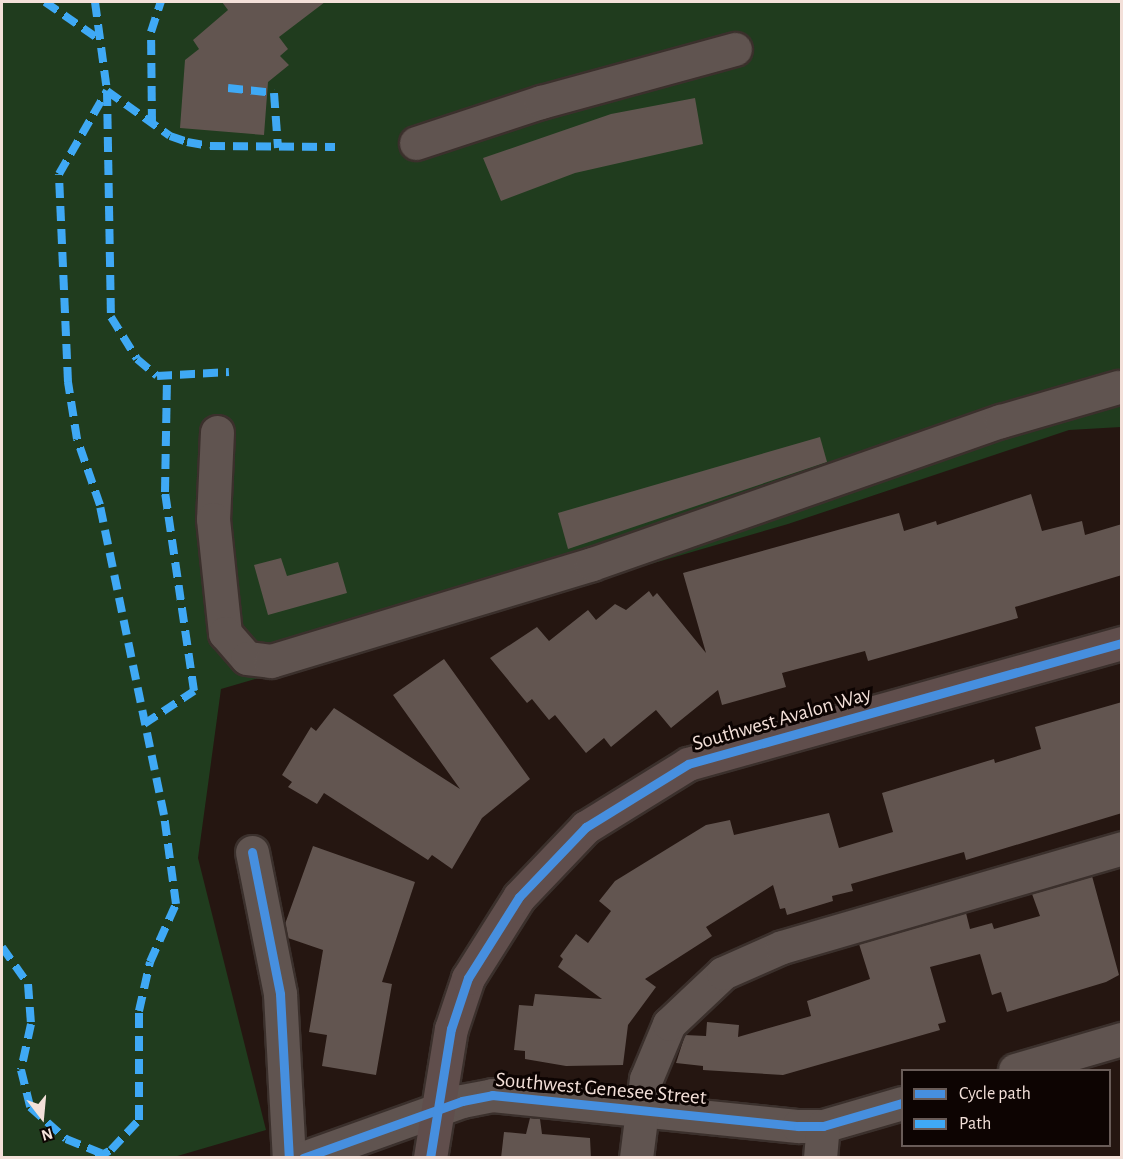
<!DOCTYPE html>
<html>
<head>
<meta charset="utf-8">
<style>
  body { margin:0 }
  #map { position:relative; width:1123px; height:1159px; overflow:hidden; background:#251611; font-family:"Alegreya Sans",sans-serif }
  div>[style] { position:absolute }
  .green>* { inset:0; background:#203c1e }
  .building>* { inset:0; background:#625550 }
  .roads { filter:drop-shadow(2px 0 #3b302c) drop-shadow(-2px 0 #3b302c) drop-shadow(0 2px #3b302c) drop-shadow(0 -2px #3b302c) }
  .minor>* { height:33px; margin:-16.5px; padding:0 16.5px; transform-origin:16.5px; border-radius:16.5px; background:#605450 }
  .major>* { height:33px; margin:-16.5px; padding:0 16.5px; transform-origin:16.5px; border-radius:16.5px; background:#604e4c }
  .quiet>* { height:8px; margin-top:-4px; transform-origin:0; background:repeating-linear-gradient(90deg,#3fa9f5 0 15px,transparent 0 23px) }
  .cycleway>* { height:9px; margin:-4.5px; padding:0 4.5px; transform-origin:4.5px; border-radius:4.5px; background:#468fdf }
  span { translate:-50% -50%; white-space:nowrap; text-align:center; line-height:1.15; -webkit-text-stroke:6px #0d0402; paint-order:stroke }
  .street-label { font-size:21px; color:#f3e0d9 }
  .frame { position:absolute; inset:0; border:3px solid #f3e0d9; pointer-events:none }
  .legend { position:absolute; left:901px; top:1069px; width:210px; height:78px; box-sizing:border-box; background:#0d0402; border:2px solid #695c58; margin:0; padding:8px 10px; list-style:none; font-size:18px; color:#f3e0d9 }
  .legend li { display:flex; align-items:center; gap:12px; height:30px }
  .legend b { width:30px; border:2px solid #695c58 }
  .north { position:absolute; left:12px; top:1087px; width:60px; height:60px; -webkit-text-stroke:4px #0d0402; paint-order:stroke; rotate:164deg; font-size:16px; font-weight:700; line-height:24px; text-align:center; color:#f3e0d9 }
  .north::after { content:''; display:block; margin:auto; width:21px; height:27px; background:#f3e0d9; clip-path:polygon(50% 0,100% 100%,50% 72%,0 100%) }
</style>
</head>
<body>
<div id="map">
  <div class="green">
    <div style="clip-path:polygon(2px 2px,1121px 2px,1121px 427px,1069px 430px,788px 524px,221px 689px,198px 858px,266px 1130px,174px 1157px,2px 1157px)"></div>
  </div>
  <div class="building">
    <div style="clip-path:polygon(222px 2px,325px 2px,279px 37px,288px 49px,280px 56px,289px 65px,268px 82px,264px 135px,180px 128px,185px 60px,199px 49px,193px 40px,228px 10px)"></div>
    <div style="clip-path:polygon(695px 98px,703px 144px,575px 173px,501px 201px,483px 158px,611px 114px)"></div>
    <div style="clip-path:polygon(820px 437px,827px 462px,568px 549px,558px 513px)"></div>
    <div style="clip-path:polygon(1031px 494px,1042px 531px,1082px 521px,1085px 535px,1122px 524px,1122px 575px,1015px 607px,1018px 618px,935px 642px,868px 661px,865px 651px,782px 673px,786px 687px,722px 705px,718px 690px,671px 728px,656px 710px,611px 747px,604px 738px,586px 753px,555px 715px,549px 720px,532px 699px,527px 703px,490px 658px,537px 627px,549px 641px,588px 610px,596px 620px,615px 604px,626px 610px,649px 591px,653px 597px,657px 593px,706px 653px,683px 573px,899px 513px,904px 531px,936px 521px,937px 525px)"></div>
    <div style="clip-path:polygon(281px 558px,287px 576px,338px 562px,347px 593px,268px 615px,254px 565px)"></div>
    <div style="clip-path:polygon(444px 659px,530px 779px,482px 818px,452px 869px,432px 855px,428px 860px,324px 793px,317px 804px,288px 787px,292px 782px,282px 775px,311px 727px,316px 731px,334px 708px,460px 789px,393px 695px)"></div>
    <div style="clip-path:polygon(1122px 702px,1122px 813px,966px 860px,964px 852px,851px 884px,853px 891px,832px 896px,833px 901px,787px 915px,785px 908px,780px 909px,773px 885px,706px 927px,712px 936px,645px 979px,656px 987px,628px 1025px,623px 1065px,566px 1066px,525px 1059px,525px 1051px,514px 1050px,519px 1005px,533px 1006px,535px 994px,602px 999px,558px 967px,563px 959px,560px 956px,576px 934px,588px 943px,611px 911px,599px 901px,615px 881px,706px 825px,730px 820px,734px 835px,829px 813px,839px 848px,893px 832px,882px 793px,994px 759px,995px 763px,1041px 749px,1035px 727px)"></div>
    <div style="clip-path:polygon(313px 846px,415px 882px,382px 982px,392px 984px,376px 1075px,322px 1066px,327px 1035px,309px 1032px,323px 950px,288px 938px,285px 924px)"></div>
    <div style="clip-path:polygon(1092px 876px,1119px 975px,1106px 982px,1007px 1012px,1001px 992px,992px 995px,980px 954px,930px 967px,946px 1022px,938px 1024px,940px 1030px,783px 1075px,703px 1070px,703px 1066px,676px 1063px,685px 1035px,706px 1036px,707px 1022px,739px 1025px,738px 1037px,811px 1016px,807px 1001px,870px 979px,859px 944px,966px 913px,970px 929px,992px 923px,994px 929px,1040px 916px,1032px 894px)"></div>
    <div style="clip-path:polygon(530px 1118px,540px 1119px,542px 1134px,590px 1138px,591px 1158px,501px 1158px,504px 1132px,526px 1134px)"></div>
  </div>
  <div class="roads">
    <div class="minor">
      <div style="left:416px;top:143px;width:132px;rotate:-18.2deg"></div>
      <div style="left:541px;top:102px;width:201px;rotate:-15.3deg"></div>
      <div style="left:217px;top:432px;width:87px;rotate:92.6deg"></div>
      <div style="left:213px;top:519px;width:115px;rotate:84deg"></div>
      <div style="left:225px;top:633px;width:33px;rotate:49deg"></div>
      <div style="left:247px;top:658px;width:24px;rotate:7deg"></div>
      <div style="left:271px;top:661px;width:335px;rotate:-16.8deg"></div>
      <div style="left:592px;top:564px;width:433px;rotate:-19.3deg"></div>
      <div style="left:1001px;top:421px;width:122px;rotate:-16.2deg"></div>
      <div style="left:252px;top:852px;width:145px;rotate:78.8deg"></div>
      <div style="left:280px;top:994px;width:164px;rotate:86.9deg"></div>
      <div style="left:1015px;top:1070px;width:111px;rotate:-16.2deg"></div>
      <div style="left:303px;top:1158px;width:169px;rotate:-19.7deg"></div>
      <div style="left:462px;top:1101px;width:31px;rotate:-11deg"></div>
      <div style="left:492px;top:1095px;width:308px;rotate:5.8deg"></div>
      <div style="left:798px;top:1126px;width:25px"></div>
      <div style="left:823px;top:1126px;width:82px;rotate:-16.2deg"></div>
      <div style="left:636px;top:1158px;width:80px;rotate:-82.8deg"></div>
      <div style="left:646px;top:1079px;width:60px;rotate:-67.3deg"></div>
      <div style="left:669px;top:1024px;width:74px;rotate:-43.4deg"></div>
      <div style="left:723px;top:973px;width:64px;rotate:-23.8deg"></div>
      <div style="left:782px;top:947px;width:354px;rotate:-16.2deg"></div>
      <div style="left:820px;top:1158px;width:32px;rotate:-85deg"></div>
    </div>
    <div class="major">
      <div style="left:430px;top:1158px;width:131px;rotate:-80.8deg"></div>
      <div style="left:451px;top:1029px;width:54px;rotate:-71.6deg"></div>
      <div style="left:468px;top:978px;width:96px;rotate:-57.8deg"></div>
      <div style="left:519px;top:897px;width:97px;rotate:-46.3deg"></div>
      <div style="left:586px;top:827px;width:120px;rotate:-31.7deg"></div>
      <div style="left:688px;top:764px;width:451px;rotate:-15.6deg"></div>
    </div>
  </div>
  <div class="quiet">
    <div style="left:45px;top:2px;width:67px;rotate:34.6deg"></div>
    <div style="left:95px;top:2px;width:90px;rotate:82.3deg"></div>
    <div style="left:107px;top:91px;width:226px;rotate:89deg"></div>
    <div style="left:111px;top:317px;width:49px;rotate:58.2deg"></div>
    <div style="left:137px;top:359px;width:26px;rotate:40deg"></div>
    <div style="left:157px;top:376px;width:72px;rotate:-3.2deg"></div>
    <div style="left:228px;top:88px;width:46px;rotate:6.2deg"></div>
    <div style="left:274px;top:93px;width:55px;rotate:85.8deg"></div>
    <div style="left:152px;top:124px;width:92px;rotate:-90.6deg"></div>
    <div style="left:151px;top:32px;width:32px;rotate:-72deg"></div>
    <div style="left:144px;top:724px;width:60px;rotate:-33.4deg"></div>
    <div style="left:194px;top:691px;width:201px;rotate:-98.3deg"></div>
    <div style="left:165px;top:492px;width:114px;rotate:-89deg"></div>
    <div style="left:2px;top:947px;width:45px;rotate:54.9deg"></div>
    <div style="left:28px;top:984px;width:40px;rotate:85.7deg"></div>
    <div style="left:31px;top:1024px;width:47px;rotate:102.3deg"></div>
    <div style="left:21px;top:1070px;width:38px;rotate:76deg"></div>
    <div style="left:30px;top:1107px;width:48px;rotate:41.6deg"></div>
    <div style="left:66px;top:1139px;width:40px;rotate:22deg"></div>
    <div style="left:96px;top:1158px;width:17px;rotate:-28deg"></div>
    <div style="left:111px;top:1150px;width:41px;rotate:-47deg"></div>
    <div style="left:139px;top:1120px;width:109px;rotate:-90deg"></div>
    <div style="left:139px;top:1011px;width:50px;rotate:-77.3deg"></div>
    <div style="left:150px;top:962px;width:64px;rotate:-65.9deg"></div>
    <div style="left:176px;top:904px;width:90px;rotate:-97.7deg"></div>
    <div style="left:164px;top:815px;width:317px;rotate:-101.7deg"></div>
    <div style="left:100px;top:505px;width:70px;rotate:-109.2deg"></div>
    <div style="left:77px;top:439px;width:58px;rotate:-99deg"></div>
    <div style="left:68px;top:382px;width:208px;rotate:-92.5deg"></div>
    <div style="left:59px;top:174px;width:96px;rotate:-60deg"></div>
    <div style="left:107px;top:91px;width:77px;rotate:35.5deg"></div>
    <div style="left:170px;top:136px;width:18px;rotate:19deg"></div>
    <div style="left:187px;top:142px;width:23px;rotate:10deg"></div>
    <div style="left:210px;top:146px;width:125px;rotate:0.5deg"></div>
  </div>
  <div class="cycleway">
    <div style="left:252px;top:852px;width:145px;rotate:78.8deg"></div>
    <div style="left:280px;top:994px;width:164px;rotate:86.9deg"></div>
    <div style="left:303px;top:1158px;width:169px;rotate:-19.7deg"></div>
    <div style="left:462px;top:1101px;width:31px;rotate:-11deg"></div>
    <div style="left:492px;top:1095px;width:308px;rotate:5.8deg"></div>
    <div style="left:798px;top:1126px;width:25px"></div>
    <div style="left:823px;top:1126px;width:82px;rotate:-16.2deg"></div>
    <div style="left:430px;top:1158px;width:131px;rotate:-80.8deg"></div>
    <div style="left:451px;top:1029px;width:54px;rotate:-71.6deg"></div>
    <div style="left:468px;top:978px;width:96px;rotate:-57.8deg"></div>
    <div style="left:519px;top:897px;width:97px;rotate:-46.3deg"></div>
    <div style="left:586px;top:827px;width:120px;rotate:-31.7deg"></div>
    <div style="left:688px;top:764px;width:451px;rotate:-15.6deg"></div>
  </div>
  <div class="street-label">
    <span style="left:782px;top:719px;rotate:-16deg">Southwest Avalon Way</span>
    <span style="left:601px;top:1089px;rotate:5deg">Southwest Genesee Street</span>
  </div>
  <div class="frame"></div>
  <ul class="legend">
  <li><b style="height:8px;background:#468fdf"></b>Cycle path</li>
  <li><b style="height:8px;background:#3fa9f5"></b>Path</li>
  </ul>
  <div class="north">N</div>
</div>
</body>
</html>
